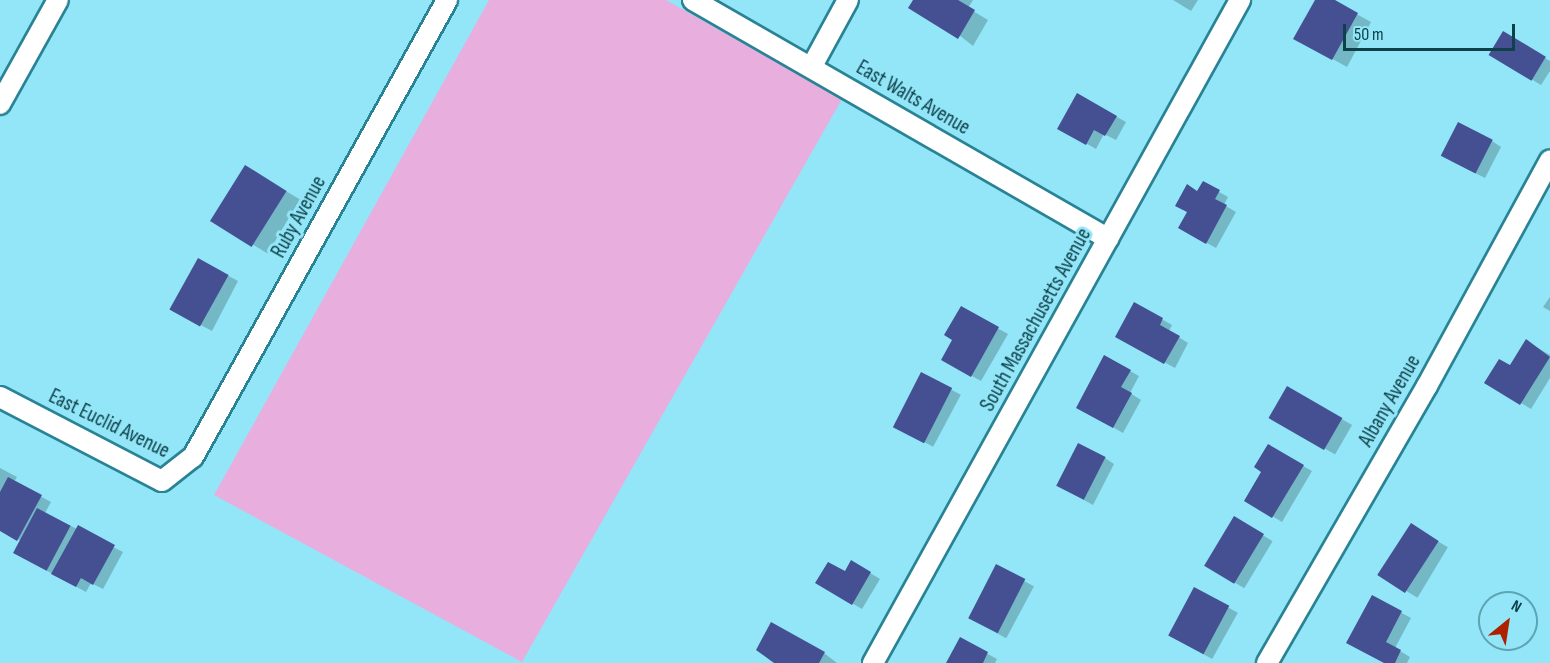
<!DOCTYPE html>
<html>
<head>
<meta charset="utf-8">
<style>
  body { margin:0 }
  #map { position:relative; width:1550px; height:663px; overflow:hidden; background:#92e6f8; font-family:"Sofia Sans Condensed",sans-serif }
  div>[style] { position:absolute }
  .green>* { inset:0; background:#e8afde }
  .shadow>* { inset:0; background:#0003; transform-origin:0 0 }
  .building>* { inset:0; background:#445092; transform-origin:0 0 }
  .roads { filter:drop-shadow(2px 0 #298394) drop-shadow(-2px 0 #298394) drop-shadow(0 2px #298394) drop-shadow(0 -2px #298394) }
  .street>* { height:20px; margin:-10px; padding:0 10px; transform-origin:10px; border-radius:10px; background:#fff }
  span { translate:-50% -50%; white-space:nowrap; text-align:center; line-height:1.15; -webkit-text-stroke:6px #92e6f8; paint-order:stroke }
  .street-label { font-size:21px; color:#0f414b }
  .north { position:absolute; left:1478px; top:591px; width:60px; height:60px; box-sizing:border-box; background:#92e6f8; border:2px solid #5ea4b3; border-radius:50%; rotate:30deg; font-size:16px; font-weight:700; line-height:24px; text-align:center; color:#0f414b }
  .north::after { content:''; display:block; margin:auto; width:21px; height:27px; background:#ad2000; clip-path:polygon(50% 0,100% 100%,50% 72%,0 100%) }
  .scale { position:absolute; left:1343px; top:24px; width:172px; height:27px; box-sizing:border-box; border:3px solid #0f414b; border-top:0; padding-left:8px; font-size:18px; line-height:21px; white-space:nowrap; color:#0f414b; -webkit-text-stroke:4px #92e6f8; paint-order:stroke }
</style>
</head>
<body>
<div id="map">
  <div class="green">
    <div style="clip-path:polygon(489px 0,666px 0,842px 99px,522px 662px,214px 495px)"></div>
  </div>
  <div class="shadow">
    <div style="clip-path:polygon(915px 0,973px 0,968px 8px,988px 20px,973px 46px)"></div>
    <div style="clip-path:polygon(1173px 0,1198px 0,1191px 11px)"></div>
    <div style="clip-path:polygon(1317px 0,1331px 0,1371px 22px,1347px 67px,1295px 38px)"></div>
    <div style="clip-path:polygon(1504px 33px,1550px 61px,1550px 71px,1541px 85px,1491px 55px)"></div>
    <div style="clip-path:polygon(1078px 95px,1126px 122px,1116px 140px,1104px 134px,1096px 149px,1059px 128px)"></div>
    <div style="clip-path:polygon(1492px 141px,1501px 147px,1485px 178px,1451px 161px)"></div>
    <div style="left:246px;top:167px;width:63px;height:63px;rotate:31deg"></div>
    <div style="clip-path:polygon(1203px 183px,1228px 197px,1224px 205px,1236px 212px,1216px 248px,1180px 228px)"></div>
    <div style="clip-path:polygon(199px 260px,238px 281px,212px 331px,182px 315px)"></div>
    <div style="clip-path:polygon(1550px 297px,1550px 311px,1543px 307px)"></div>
    <div style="clip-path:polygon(1135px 304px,1172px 325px,1169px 331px,1188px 343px,1175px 368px,1117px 337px)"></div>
    <div style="clip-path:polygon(961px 308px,1008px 334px,981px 381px,943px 360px,954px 340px)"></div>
    <div style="clip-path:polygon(1526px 341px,1550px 355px,1550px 378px,1531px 409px,1486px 382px,1511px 367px)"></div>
    <div style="clip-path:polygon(1105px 357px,1139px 376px,1130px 393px,1141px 400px,1123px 433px,1078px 407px)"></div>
    <div style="left:922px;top:374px;width:44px;height:59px;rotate:28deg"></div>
    <div style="left:1288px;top:388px;width:74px;height:34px;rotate:30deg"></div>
    <div style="clip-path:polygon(1268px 446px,1312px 471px,1282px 522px,1246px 500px,1263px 471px)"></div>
    <div style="clip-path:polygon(1105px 458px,1114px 464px,1093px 505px,1058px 486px)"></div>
    <div style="clip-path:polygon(0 468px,17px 477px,14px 482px,51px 502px,45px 513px,123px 552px,103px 589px,91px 583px,86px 592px,14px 553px,21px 541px,0 530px)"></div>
    <div style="left:1234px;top:518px;width:45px;height:55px;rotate:31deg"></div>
    <div style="left:1411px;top:525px;width:43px;height:59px;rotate:31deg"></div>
    <div style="clip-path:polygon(852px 562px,880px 579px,862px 609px,817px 583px,845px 573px)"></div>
    <div style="left:996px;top:566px;width:43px;height:59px;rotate:28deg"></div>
    <div style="left:1195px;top:589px;width:49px;height:53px;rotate:29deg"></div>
    <div style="clip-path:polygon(1372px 597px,1411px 618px,1395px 648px,1410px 657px,1407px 663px,1386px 663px)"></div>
    <div style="clip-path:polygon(961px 639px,997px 659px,995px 663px,948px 663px)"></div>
    <div style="clip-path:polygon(824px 653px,837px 663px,776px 663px)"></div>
  </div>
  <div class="building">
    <div style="clip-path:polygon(913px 0,958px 0,975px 10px,958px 39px,908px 8px)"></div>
    <div style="clip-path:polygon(1315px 0,1335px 0,1358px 13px,1332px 60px,1293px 39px)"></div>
    <div style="left:1503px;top:31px;width:50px;height:28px;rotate:31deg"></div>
    <div style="clip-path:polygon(1077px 93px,1117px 116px,1105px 136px,1094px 130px,1086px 145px,1057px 129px)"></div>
    <div style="left:1458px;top:122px;width:39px;height:38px;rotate:27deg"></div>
    <div style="left:245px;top:165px;width:49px;height:66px;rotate:32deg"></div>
    <div style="clip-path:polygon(1203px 181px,1220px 190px,1215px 199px,1227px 205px,1206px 244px,1178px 228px,1187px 212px,1175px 206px,1187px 184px,1197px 191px)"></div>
    <div style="left:198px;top:258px;width:35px;height:59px;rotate:29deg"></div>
    <div style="clip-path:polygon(1134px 302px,1163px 318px,1160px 325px,1180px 336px,1164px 364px,1115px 337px)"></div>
    <div style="clip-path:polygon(961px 306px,999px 327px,971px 377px,941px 360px,952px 340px,944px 335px)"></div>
    <div style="clip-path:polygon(1526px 339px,1550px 357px,1520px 405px,1484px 383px,1499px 359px,1510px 365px)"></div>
    <div style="clip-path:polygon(1104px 355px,1131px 370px,1121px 387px,1132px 393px,1113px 428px,1076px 408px)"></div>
    <div style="left:921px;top:372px;width:35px;height:62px;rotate:27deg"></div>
    <div style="left:1287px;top:386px;width:64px;height:37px;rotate:30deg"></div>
    <div style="left:1078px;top:443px;width:31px;height:48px;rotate:27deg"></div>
    <div style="clip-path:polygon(1268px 444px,1304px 465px,1272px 518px,1244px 501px,1261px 472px,1254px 467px)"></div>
    <div style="clip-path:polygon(8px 477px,42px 495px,17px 541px,0 531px,0 492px)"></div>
    <div style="left:37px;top:508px;width:38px;height:51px;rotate:28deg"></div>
    <div style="left:1234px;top:516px;width:35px;height:58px;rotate:31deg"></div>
    <div style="left:1411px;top:523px;width:33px;height:62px;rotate:33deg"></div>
    <div style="clip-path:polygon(78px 525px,115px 545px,93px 585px,81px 578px,76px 587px,51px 574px)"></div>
    <div style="clip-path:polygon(851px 560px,871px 572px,852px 605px,815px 583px,828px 562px,845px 571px)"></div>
    <div style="left:996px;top:564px;width:33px;height:61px;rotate:27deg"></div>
    <div style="left:1194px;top:587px;width:40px;height:55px;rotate:28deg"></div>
    <div style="clip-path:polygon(1372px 595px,1402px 611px,1386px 642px,1401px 650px,1395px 663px,1384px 663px,1346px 643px)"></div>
    <div style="clip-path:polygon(771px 622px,825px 652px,819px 663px,774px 663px,756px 650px)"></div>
    <div style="clip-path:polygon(960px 637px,988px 652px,983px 663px,946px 663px)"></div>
  </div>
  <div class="roads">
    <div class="street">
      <div style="left:693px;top:0;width:479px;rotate:29.9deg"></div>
      <div style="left:812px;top:66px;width:75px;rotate:-61.4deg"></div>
      <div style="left:0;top:104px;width:119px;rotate:-60.9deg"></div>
      <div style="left:0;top:397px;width:182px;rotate:27.4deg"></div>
      <div style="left:162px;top:481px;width:39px;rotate:-38deg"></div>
      <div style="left:193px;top:457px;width:523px;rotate:-60.93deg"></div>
      <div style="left:873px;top:663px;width:758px;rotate:-61.03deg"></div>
      <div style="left:1267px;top:663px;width:320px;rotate:-60deg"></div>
      <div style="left:1427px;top:386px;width:257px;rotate:-61.4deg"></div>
    </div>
  </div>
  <div class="street-label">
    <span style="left:913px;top:98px;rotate:30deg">East Walts Avenue</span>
    <span style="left:299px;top:217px;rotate:-61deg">Ruby Avenue</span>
    <span style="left:1036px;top:320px;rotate:-61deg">South Massachusetts Avenue</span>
    <span style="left:1390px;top:401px;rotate:-60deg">Albany Avenue</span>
    <span style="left:109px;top:424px;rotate:26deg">East Euclid Avenue</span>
  </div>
  <div class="north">N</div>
  <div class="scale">50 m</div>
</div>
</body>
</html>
